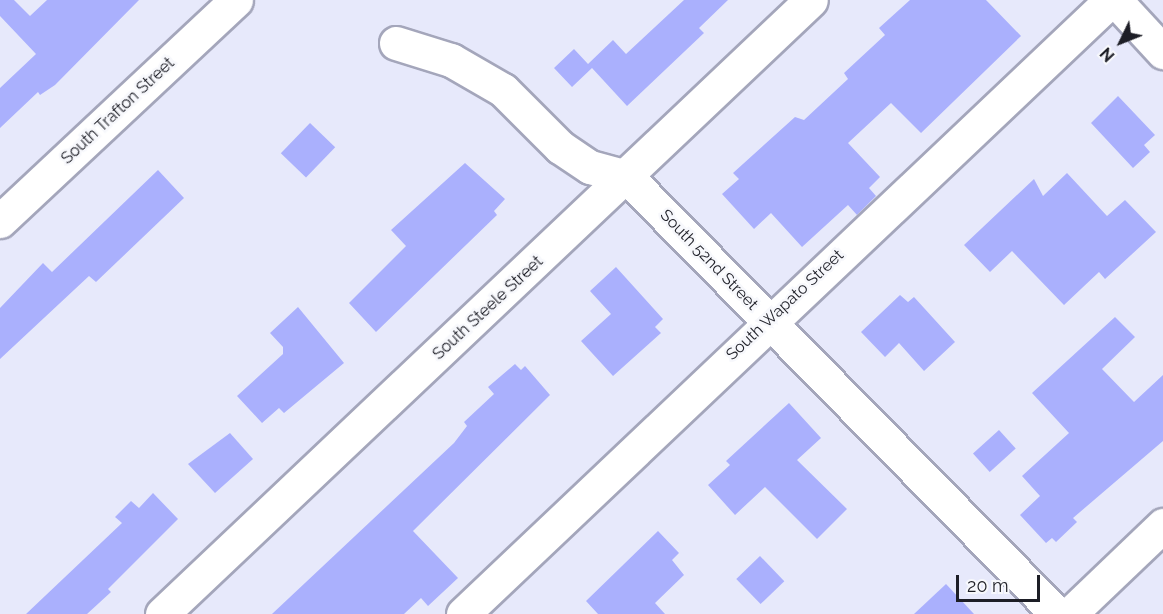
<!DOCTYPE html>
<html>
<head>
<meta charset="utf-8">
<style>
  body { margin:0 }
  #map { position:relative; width:1163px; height:614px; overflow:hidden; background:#e7e9fb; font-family:Raleway,sans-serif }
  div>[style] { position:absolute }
  .building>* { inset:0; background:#aab0fd; transform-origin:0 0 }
  .roads { filter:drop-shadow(2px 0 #a4a6bb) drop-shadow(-2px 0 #a4a6bb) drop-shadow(0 2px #a4a6bb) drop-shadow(0 -2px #a4a6bb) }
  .minor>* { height:33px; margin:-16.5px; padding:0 16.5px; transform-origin:16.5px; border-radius:16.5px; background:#fff }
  span { translate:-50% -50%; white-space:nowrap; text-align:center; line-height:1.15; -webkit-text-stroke:5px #f7f8fc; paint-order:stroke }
  .street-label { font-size:16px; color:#1d1e26 }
  .north { position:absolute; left:1091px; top:12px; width:60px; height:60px; -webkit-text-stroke:4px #f7f8fc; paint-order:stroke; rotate:227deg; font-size:16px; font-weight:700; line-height:24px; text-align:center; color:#1d1e26 }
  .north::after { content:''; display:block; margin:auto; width:21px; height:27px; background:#1d1e26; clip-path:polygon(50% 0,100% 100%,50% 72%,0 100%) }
  .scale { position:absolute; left:956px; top:575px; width:84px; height:27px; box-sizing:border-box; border:3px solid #1d1e26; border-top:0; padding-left:8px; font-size:18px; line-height:21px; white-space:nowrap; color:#1d1e26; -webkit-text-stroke:4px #f7f8fc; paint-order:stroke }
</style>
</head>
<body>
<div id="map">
  <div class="building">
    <div style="clip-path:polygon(0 0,14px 0,30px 16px,47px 0,139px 0,55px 85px,40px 95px,38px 92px,0 128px,0 88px,36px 54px,0 16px)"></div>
    <div style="clip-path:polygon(684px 0,728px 0,699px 28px,704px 33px,627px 106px,592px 68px,572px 87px,554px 68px,574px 49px,588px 64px,613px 40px,626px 54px)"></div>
    <div style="clip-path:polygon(910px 0,986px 0,1021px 36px,921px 133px,891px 103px,848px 143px,880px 177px,869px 188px,876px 196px,857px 215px,848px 205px,802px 247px,771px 213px,754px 229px,722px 194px,739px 179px,733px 173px,795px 117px,804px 120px,848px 79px,844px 73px,885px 35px,879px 28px)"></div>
    <div style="clip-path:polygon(1118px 96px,1155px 135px,1144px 145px,1150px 152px,1133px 168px,1091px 123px)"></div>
    <div style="left:310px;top:123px;width:35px;height:42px;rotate:44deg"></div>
    <div style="clip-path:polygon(465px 163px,505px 199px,494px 211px,497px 215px,376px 332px,349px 303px,406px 246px,391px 230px)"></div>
    <div style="clip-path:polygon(158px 170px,184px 198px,96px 282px,89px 276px,0 359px,0 308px,43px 263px,52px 272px)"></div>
    <div style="clip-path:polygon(1067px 173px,1107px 216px,1125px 200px,1156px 232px,1105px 279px,1099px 272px,1064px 305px,1012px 251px,990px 272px,964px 245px,1034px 179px,1043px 196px)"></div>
    <div style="clip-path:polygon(616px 267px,663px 319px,655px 327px,661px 333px,613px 376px,581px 341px,611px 314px,590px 291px)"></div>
    <div style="clip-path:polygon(900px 295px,908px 302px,914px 297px,955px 342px,924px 371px,899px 343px,885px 357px,861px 332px)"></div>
    <div style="clip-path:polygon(298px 307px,344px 363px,284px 413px,279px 408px,262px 423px,237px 396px,283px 354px,283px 347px,270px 333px)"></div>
    <div style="clip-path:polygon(1115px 317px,1135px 337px,1102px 369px,1134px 402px,1163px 375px,1163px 441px,1073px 518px,1077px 522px,1056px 542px,1052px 538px,1046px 543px,1020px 515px,1040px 496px,1022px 476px,1069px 433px,1032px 393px)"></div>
    <div style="clip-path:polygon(515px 364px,521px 370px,525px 366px,550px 395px,413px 531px,458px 578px,428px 606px,421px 598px,404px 614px,272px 614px,454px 443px,467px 426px,464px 422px,494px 394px,488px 387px)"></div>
    <div style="clip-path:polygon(789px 403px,821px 438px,797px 460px,847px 509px,817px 539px,765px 487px,735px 515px,708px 485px,730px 465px,726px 461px)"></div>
    <div style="left:999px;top:430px;width:25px;height:35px;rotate:48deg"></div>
    <div style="clip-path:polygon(230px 433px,253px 459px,215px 493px,188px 464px)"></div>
    <div style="clip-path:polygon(153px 493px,178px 519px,108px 589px,111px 592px,87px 614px,26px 614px,122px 523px,115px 517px,131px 501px,139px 508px)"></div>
    <div style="clip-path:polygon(658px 531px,679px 553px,672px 560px,684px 575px,655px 603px,665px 614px,598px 614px,586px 601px)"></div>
    <div style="left:760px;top:556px;width:35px;height:33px;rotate:46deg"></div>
    <div style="clip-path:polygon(946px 584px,974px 614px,914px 614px)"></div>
  </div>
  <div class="roads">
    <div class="minor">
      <div style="left:1115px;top:0;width:71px;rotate:47.3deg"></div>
      <div style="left:396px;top:43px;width:58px;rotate:17.2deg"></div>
      <div style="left:451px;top:60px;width:60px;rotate:30deg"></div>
      <div style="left:503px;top:90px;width:81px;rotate:45deg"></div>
      <div style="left:560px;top:147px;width:36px;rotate:34deg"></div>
      <div style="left:590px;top:167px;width:38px;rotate:15deg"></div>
      <div style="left:627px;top:177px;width:613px;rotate:45.46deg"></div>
      <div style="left:0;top:221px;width:323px;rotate:-43.1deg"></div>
      <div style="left:162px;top:614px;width:893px;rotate:-43.41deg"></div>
      <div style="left:463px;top:614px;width:893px;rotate:-43.46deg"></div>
      <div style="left:1070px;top:614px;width:129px;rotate:-43.7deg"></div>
    </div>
  </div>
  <div class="street-label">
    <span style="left:118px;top:111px;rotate:-43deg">South Trafton Street</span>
    <span style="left:709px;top:260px;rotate:46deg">South 52nd Street</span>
    <span style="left:785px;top:305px;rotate:-43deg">South Wapato Street</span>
    <span style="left:488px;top:308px;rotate:-43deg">South Steele Street</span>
  </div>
  <div class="north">N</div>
  <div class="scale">20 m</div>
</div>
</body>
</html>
